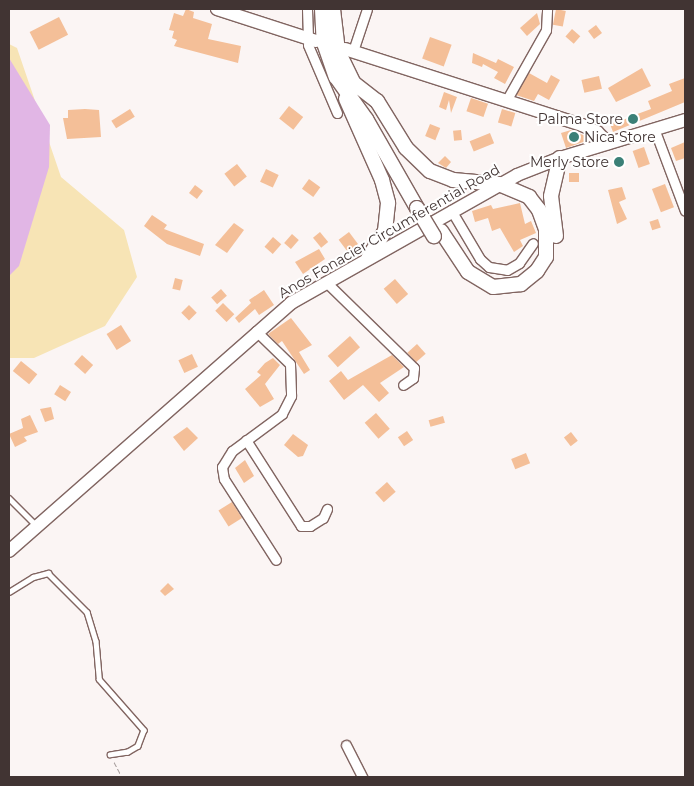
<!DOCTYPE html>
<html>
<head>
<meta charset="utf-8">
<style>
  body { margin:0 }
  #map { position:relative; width:694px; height:786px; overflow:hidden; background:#fbf5f4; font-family:Montserrat,sans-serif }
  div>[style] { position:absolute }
  .green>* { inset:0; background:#f7e4b5 }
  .water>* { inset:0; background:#e1b6e5 }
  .building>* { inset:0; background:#f4bf98; transform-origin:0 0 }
  .path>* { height:1px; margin-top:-0.5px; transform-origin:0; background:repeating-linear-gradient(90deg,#a49b9a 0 5px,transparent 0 7.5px) }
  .roads { filter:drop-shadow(1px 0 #816561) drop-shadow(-1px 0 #816561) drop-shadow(0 1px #816561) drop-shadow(0 -1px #816561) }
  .lane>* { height:4.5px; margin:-2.25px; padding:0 2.25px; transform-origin:2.25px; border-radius:2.25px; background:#fff }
  .street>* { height:9px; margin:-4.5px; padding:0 4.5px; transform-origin:4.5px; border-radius:4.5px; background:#fff }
  .secondary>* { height:12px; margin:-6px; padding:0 6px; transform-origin:6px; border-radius:6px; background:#fff }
  .primary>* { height:14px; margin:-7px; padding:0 7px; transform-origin:7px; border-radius:7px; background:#fff }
  .bridges { filter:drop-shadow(1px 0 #816561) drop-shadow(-1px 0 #816561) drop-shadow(0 1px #816561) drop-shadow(0 -1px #816561) }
  .primary-bridge>* { height:14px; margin:-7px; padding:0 7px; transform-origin:7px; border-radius:7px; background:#fff }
  .dots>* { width:14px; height:14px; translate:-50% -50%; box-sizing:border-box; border:2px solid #fff; border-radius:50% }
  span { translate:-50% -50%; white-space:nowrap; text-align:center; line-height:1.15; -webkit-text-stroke:4px #fff; paint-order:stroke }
  .poi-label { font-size:14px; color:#413433 }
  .right { translate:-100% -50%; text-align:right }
  .left { translate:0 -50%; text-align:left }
  .street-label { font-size:14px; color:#413433 }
  .frame { position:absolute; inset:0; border:10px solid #413433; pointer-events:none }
</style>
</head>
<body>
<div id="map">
  <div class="green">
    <div style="clip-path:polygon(9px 44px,17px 48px,61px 177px,124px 230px,137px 277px,105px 326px,34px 358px,9px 358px)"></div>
  </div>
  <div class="water">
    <div style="clip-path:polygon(9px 58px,50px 125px,49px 167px,19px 266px,9px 276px)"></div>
  </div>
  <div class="building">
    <div style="clip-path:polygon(186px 9px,194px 12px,193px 18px,212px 24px,208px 39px,241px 46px,238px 63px,174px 46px,177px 40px,172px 38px,174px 31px,169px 30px,174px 13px,183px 16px)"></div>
    <div style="left:556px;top:9px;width:10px;height:16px;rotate:11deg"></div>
    <div style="clip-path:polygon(537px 13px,540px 24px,527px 36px,520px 28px)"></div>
    <div style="left:59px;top:17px;width:20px;height:33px;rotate:63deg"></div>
    <div style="left:596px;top:25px;width:10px;height:10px;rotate:53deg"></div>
    <div style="left:572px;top:29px;width:11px;height:10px;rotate:41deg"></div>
    <div style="left:430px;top:37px;width:23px;height:23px;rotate:20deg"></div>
    <div style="clip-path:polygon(473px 53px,496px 63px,498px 59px,514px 67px,505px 84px,494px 78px,498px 72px,483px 64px,482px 67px,472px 63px)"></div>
    <div style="clip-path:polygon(642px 68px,651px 86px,616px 102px,608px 88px)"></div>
    <div style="clip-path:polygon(529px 73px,547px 83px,551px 75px,560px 80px,549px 100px,538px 94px,534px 101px,516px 95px)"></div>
    <div style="left:599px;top:76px;width:13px;height:18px;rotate:77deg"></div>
    <div style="clip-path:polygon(685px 78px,685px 102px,613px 132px,610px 124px,651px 109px,648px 101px,672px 91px,669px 84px)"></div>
    <div style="clip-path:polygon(444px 92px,457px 97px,451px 113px,449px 100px,446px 110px,439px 107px)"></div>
    <div style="left:471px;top:98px;width:18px;height:14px;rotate:19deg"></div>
    <div style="left:289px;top:106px;width:18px;height:16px;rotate:38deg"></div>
    <div style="clip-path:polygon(85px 109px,99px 110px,101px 137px,67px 139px,63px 118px,68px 118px,68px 110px)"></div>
    <div style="left:130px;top:109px;width:9px;height:22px;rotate:58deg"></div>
    <div style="left:502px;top:109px;width:14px;height:14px;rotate:17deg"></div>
    <div style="left:430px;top:124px;width:11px;height:13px;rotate:22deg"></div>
    <div style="left:461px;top:130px;width:10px;height:8px;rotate:84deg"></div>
    <div style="clip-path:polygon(571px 130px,588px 137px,589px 140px,566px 148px,561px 133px)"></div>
    <div style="left:490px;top:133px;width:11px;height:22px;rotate:68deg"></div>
    <div style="clip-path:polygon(685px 142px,685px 158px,676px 161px,671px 148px)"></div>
    <div style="left:644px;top:147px;width:18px;height:12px;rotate:71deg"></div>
    <div style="clip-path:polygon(445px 156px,451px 162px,446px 168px,438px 163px)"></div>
    <div style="left:237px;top:164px;width:16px;height:16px;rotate:52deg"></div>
    <div style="left:266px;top:169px;width:14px;height:14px;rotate:25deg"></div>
    <div style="left:569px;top:173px;width:10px;height:9px"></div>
    <div style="left:309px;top:179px;width:14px;height:12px;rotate:36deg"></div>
    <div style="left:665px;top:184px;width:25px;height:14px;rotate:69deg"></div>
    <div style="left:195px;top:185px;width:10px;height:10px;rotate:37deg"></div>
    <div style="clip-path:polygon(622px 187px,626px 199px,619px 202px,627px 219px,617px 224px,608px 190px)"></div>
    <div style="clip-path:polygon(520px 203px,525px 224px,531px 221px,536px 233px,520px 240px,523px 246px,514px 252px,500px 228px,492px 231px,488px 218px,475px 222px,472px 211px,491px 205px,493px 209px)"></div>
    <div style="clip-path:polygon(152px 215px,167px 225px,164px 229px,204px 244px,200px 256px,167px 244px,144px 226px)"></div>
    <div style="left:658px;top:219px;width:9px;height:9px;rotate:72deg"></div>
    <div style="clip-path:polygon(234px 223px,244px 230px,227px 253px,215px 245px)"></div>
    <div style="left:320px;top:232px;width:13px;height:9px;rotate:51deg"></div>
    <div style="left:349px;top:232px;width:15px;height:13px;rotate:53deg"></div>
    <div style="left:292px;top:234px;width:9px;height:12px;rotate:41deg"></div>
    <div style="left:273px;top:237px;width:11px;height:13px;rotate:41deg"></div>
    <div style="clip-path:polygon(319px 249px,325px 259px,303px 274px,295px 262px)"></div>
    <div style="left:175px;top:278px;width:8px;height:11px;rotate:14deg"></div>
    <div style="left:395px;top:279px;width:20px;height:15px;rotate:49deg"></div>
    <div style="left:221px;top:289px;width:9px;height:13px;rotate:49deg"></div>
    <div style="clip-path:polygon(264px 290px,274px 305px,259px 315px,255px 309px,239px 323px,235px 318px,251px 303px,249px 300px)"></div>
    <div style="left:223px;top:303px;width:16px;height:11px;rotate:45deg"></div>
    <div style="left:189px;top:305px;width:11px;height:11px;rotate:45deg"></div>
    <div style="clip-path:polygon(291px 318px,312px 345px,299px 352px,310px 370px,304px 374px,282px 341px,278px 344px,268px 334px)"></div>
    <div style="left:121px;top:325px;width:19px;height:17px;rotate:58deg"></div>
    <div style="left:350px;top:336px;width:15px;height:30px;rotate:48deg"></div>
    <div style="left:417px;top:344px;width:13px;height:13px;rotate:48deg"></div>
    <div style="left:192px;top:354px;width:14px;height:15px;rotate:65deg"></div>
    <div style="left:82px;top:355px;width:15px;height:12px;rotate:42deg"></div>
    <div style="clip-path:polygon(392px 355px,404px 367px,380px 383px,389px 393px,379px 402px,363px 385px,344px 400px,329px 381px,341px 371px,348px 380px)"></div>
    <div style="clip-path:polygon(273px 358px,280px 365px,265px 384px,274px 399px,260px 407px,245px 389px,261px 375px,257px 372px,265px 363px)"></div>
    <div style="left:21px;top:361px;width:21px;height:13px;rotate:39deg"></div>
    <div style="left:60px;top:385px;width:13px;height:11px;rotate:32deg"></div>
    <div style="clip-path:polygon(51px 407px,54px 419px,45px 422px,40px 409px)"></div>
    <div style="left:376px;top:413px;width:21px;height:15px;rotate:49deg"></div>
    <div style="clip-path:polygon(30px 415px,38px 432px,24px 437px,27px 441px,15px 447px,9px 434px,23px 428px,21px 419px)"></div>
    <div style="left:443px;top:416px;width:7px;height:15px;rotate:74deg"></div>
    <div style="clip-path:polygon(187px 427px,198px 438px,184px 451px,173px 437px)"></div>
    <div style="left:407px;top:431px;width:11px;height:11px;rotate:56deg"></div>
    <div style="left:571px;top:432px;width:11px;height:9px;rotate:52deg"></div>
    <div style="clip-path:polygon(293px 434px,308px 445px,303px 456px,298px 457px,284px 445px)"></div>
    <div style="left:526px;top:453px;width:11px;height:16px;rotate:68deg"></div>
    <div style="clip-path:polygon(245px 460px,254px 476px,244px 483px,235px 468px)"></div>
    <div style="left:387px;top:482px;width:13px;height:16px;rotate:48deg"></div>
    <div style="left:232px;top:502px;width:19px;height:16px;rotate:58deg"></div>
    <div style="clip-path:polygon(168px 583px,174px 589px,165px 596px,160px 591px)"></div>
  </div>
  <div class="path">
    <div style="left:114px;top:762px;width:17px;rotate:62deg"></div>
  </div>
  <div class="roads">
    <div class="lane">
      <div style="left:9px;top:498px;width:38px;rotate:45deg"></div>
      <div style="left:9px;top:592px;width:28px;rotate:-32deg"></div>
      <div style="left:33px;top:577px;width:16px;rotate:-15deg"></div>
      <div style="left:48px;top:573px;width:55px;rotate:45deg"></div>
      <div style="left:87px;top:612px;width:30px;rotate:73deg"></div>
      <div style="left:96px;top:641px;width:38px;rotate:85deg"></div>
      <div style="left:99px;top:679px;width:68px;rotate:48.6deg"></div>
      <div style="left:144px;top:730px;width:17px;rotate:111deg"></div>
      <div style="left:138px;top:746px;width:12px;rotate:149deg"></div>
      <div style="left:128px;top:752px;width:18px;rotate:171deg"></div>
    </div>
    <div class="street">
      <div style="left:307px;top:9px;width:36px;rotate:88deg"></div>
      <div style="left:308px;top:45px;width:74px;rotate:66.9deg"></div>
      <div style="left:353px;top:51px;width:44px;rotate:-71.6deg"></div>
      <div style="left:506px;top:101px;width:81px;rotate:-60.6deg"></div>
      <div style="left:546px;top:30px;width:21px;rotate:-87deg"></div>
      <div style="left:655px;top:131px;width:85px;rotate:69.4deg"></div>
      <div style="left:451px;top:210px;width:57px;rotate:59.4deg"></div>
      <div style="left:480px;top:259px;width:12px;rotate:42deg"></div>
      <div style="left:489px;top:267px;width:18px;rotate:9deg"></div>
      <div style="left:507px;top:270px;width:14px;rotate:-30deg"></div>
      <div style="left:519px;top:263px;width:24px;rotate:-55deg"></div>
      <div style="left:326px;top:282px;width:123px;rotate:44.3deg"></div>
      <div style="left:414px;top:368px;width:10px;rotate:96deg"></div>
      <div style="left:413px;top:378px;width:12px;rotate:145deg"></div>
      <div style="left:256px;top:331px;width:47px;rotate:44.1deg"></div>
      <div style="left:290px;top:364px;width:32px;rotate:88deg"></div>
      <div style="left:291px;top:396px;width:20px;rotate:117deg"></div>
      <div style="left:282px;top:414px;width:62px;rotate:143.5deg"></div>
      <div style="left:232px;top:451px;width:19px;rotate:122deg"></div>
      <div style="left:222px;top:467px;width:12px;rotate:81deg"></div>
      <div style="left:224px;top:479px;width:96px;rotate:57.3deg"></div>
      <div style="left:246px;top:440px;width:102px;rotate:57.4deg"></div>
      <div style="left:301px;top:526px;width:9px"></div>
      <div style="left:310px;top:526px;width:15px;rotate:-32deg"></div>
      <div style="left:323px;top:518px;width:10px;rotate:-66deg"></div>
      <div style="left:346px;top:745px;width:36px;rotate:63deg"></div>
    </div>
    <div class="secondary">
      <div style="left:217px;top:9px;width:104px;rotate:17.9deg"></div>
      <div style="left:345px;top:49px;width:249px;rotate:17.8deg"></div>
      <div style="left:582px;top:125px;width:17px;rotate:25deg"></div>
      <div style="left:597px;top:132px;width:16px;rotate:45deg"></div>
      <div style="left:9px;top:551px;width:376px;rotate:-41.3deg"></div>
      <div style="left:291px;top:303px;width:260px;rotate:-29.5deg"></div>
      <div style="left:517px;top:175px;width:46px;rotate:-21.6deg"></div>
      <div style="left:560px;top:158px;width:131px;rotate:-16.9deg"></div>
    </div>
    <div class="primary">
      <div style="left:322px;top:9px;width:34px;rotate:87deg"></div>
      <div style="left:324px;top:43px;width:36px;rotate:71deg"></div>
      <div style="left:336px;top:77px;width:52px;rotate:54.5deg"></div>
      <div style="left:366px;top:119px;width:103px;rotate:60.2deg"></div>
      <div style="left:333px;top:9px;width:42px;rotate:83.2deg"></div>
      <div style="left:338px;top:51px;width:41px;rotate:64.1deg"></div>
      <div style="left:351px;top:81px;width:33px;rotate:38deg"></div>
      <div style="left:377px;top:101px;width:55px;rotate:58.3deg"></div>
      <div style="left:406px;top:148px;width:33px;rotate:44deg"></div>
      <div style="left:430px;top:171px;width:25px;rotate:21deg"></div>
      <div style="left:453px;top:180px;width:46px;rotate:5deg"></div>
      <div style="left:499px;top:184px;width:33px;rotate:23deg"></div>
      <div style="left:529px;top:197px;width:16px;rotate:52deg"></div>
      <div style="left:539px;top:210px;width:20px;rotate:70deg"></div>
      <div style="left:546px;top:229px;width:28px;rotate:90deg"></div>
      <div style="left:546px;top:257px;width:17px;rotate:123deg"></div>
      <div style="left:537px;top:271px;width:21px;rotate:141deg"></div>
      <div style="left:521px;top:284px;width:28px;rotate:174deg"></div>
      <div style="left:493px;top:287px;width:29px;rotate:-149deg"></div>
      <div style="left:468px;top:272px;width:49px;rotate:-123.4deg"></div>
      <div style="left:346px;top:99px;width:89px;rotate:66deg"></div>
      <div style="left:382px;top:180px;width:24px;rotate:75deg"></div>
      <div style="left:388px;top:203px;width:28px;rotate:96deg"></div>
      <div style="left:385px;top:231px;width:31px;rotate:122deg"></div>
      <div style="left:556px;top:236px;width:40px;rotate:-97.1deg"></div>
      <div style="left:551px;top:196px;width:39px;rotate:-77deg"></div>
    </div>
  </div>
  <div class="bridges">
    <div class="primary-bridge">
      <div style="left:417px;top:208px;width:33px;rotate:59deg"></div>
    </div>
  </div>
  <div class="dots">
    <div style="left:633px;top:119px;background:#3b8077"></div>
    <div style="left:574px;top:137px;background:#3b8077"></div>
    <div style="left:619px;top:162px;background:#3b8077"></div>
  </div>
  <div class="poi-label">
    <span class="right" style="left:623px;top:119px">Palma Store</span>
    <span class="left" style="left:584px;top:137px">Nica Store</span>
    <span class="right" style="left:609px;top:162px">Merly Store</span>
  </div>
  <div class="street-label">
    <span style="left:389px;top:231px;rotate:-30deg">Anos Fonacier Circumferential Road</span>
  </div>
  <div class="frame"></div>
</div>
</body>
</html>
